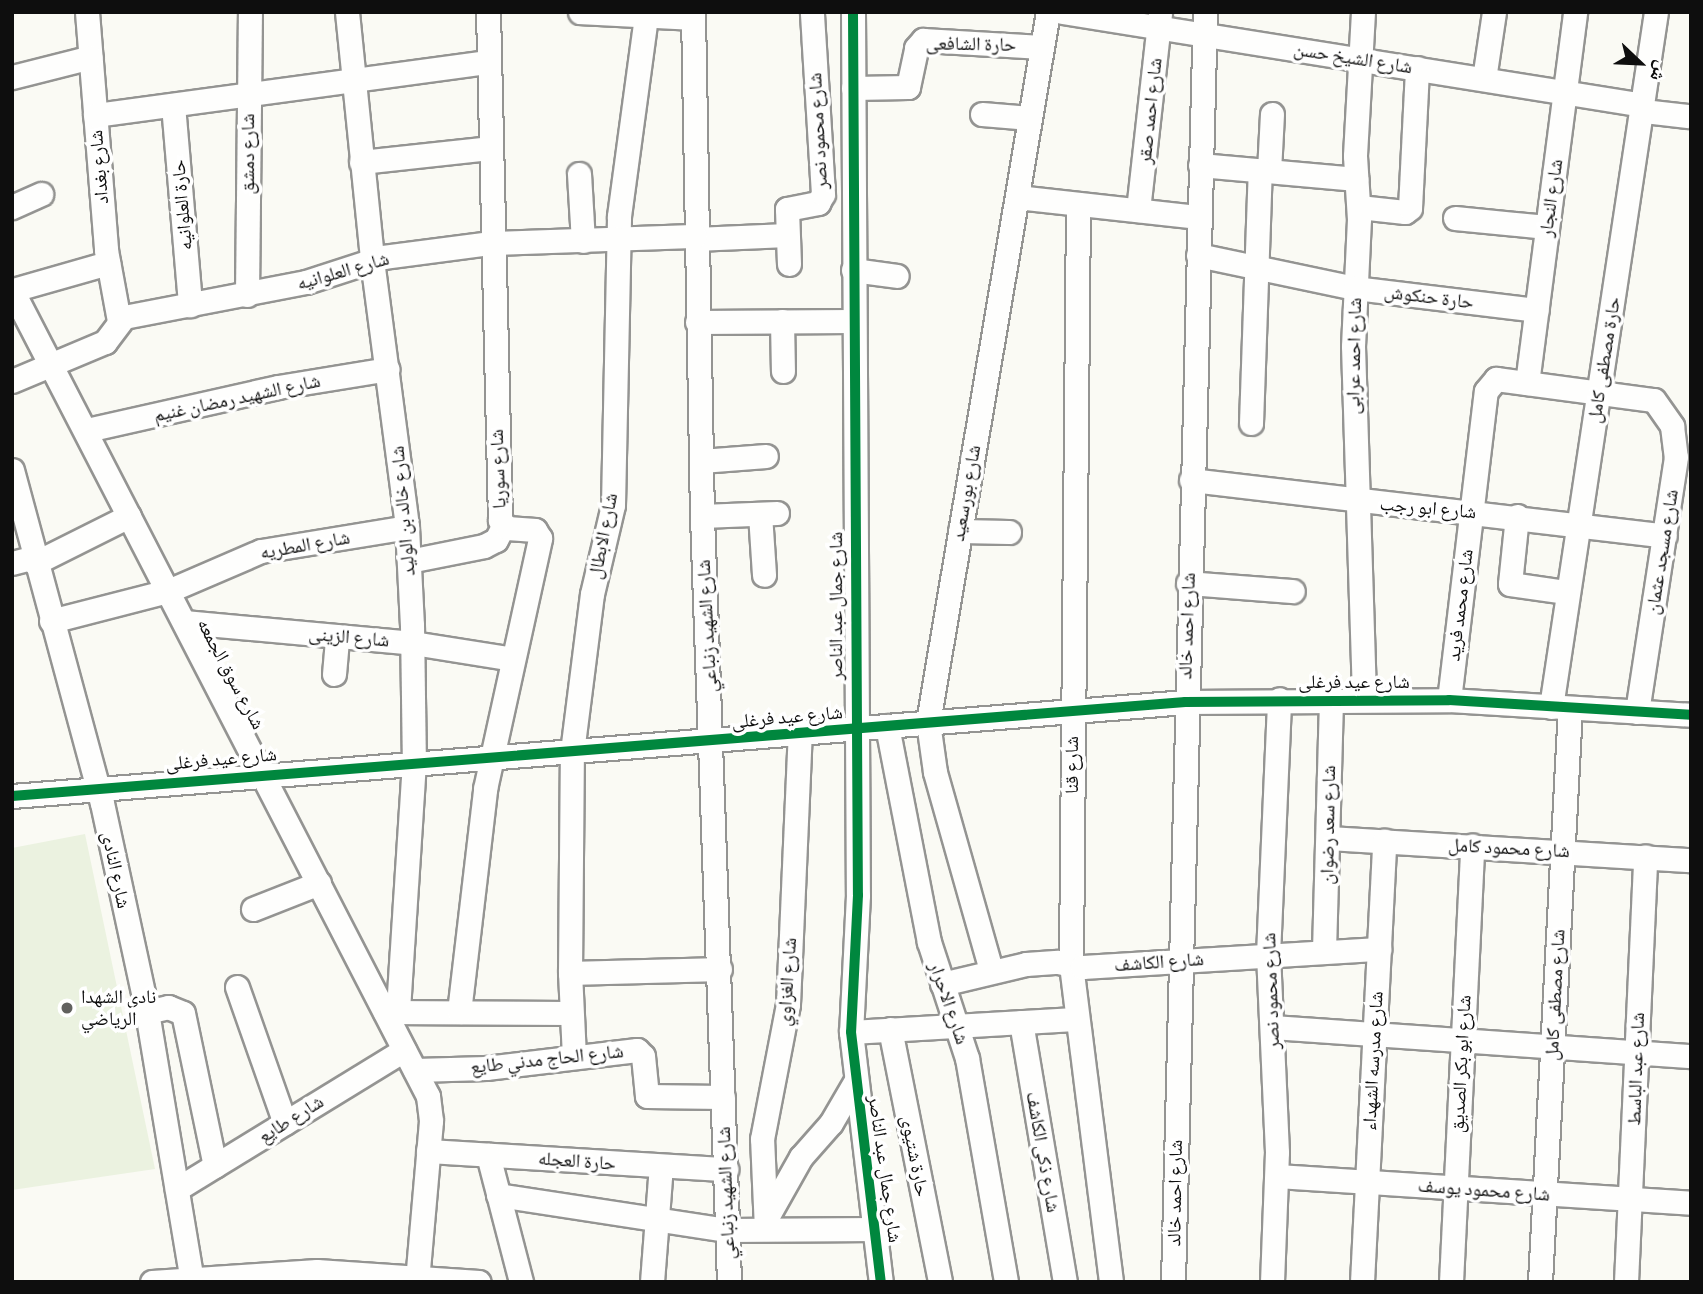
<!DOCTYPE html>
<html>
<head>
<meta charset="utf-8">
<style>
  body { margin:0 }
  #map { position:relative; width:1703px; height:1294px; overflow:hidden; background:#fafaf4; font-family:"Crimson Pro","Noto Naskh Arabic",serif }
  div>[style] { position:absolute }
  .pitch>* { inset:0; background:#ebf2e0 }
  .roads { filter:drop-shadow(2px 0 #949492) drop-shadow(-2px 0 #949492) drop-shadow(0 2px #949492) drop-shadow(0 -2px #949492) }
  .minor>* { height:23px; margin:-11.5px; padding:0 11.5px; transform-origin:11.5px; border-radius:11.5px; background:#fefefd }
  .cycleway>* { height:10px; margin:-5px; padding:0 5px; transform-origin:5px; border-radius:5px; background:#00873e }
  .dots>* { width:19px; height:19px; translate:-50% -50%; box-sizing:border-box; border:4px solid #fff; border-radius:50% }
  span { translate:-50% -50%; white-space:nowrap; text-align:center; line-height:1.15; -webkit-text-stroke:7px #fff; paint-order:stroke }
  .street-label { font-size:19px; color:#0e0e0e }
  .poi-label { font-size:19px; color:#0e0e0e }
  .left { translate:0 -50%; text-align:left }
  .frame { position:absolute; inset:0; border:14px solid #0e0e0e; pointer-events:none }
  .north { position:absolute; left:1605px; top:28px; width:70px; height:70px; -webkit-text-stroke:5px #fff; paint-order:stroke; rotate:113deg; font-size:19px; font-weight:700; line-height:28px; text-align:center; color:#0e0e0e }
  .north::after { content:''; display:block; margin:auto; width:24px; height:32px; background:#0e0e0e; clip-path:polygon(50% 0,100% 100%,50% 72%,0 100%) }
</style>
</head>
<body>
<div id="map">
  <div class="pitch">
    <div style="clip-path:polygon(85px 834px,155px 1169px,12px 1190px,12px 848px)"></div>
  </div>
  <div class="roads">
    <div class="minor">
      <div style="left:87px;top:12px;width:239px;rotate:85.4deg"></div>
      <div style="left:106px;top:250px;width:72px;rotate:79.6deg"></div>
      <div style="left:347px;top:12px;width:249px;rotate:84.2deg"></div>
      <div style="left:372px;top:260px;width:269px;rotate:82.5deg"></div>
      <div style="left:407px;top:527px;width:98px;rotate:87.1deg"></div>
      <div style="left:412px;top:625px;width:137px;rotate:89.2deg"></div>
      <div style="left:414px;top:762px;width:251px;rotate:93.7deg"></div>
      <div style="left:580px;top:12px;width:113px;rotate:3deg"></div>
      <div style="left:693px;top:12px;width:504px;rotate:88.98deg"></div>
      <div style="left:702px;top:516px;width:766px;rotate:87.98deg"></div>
      <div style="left:853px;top:12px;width:883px;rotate:89.68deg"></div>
      <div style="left:858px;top:895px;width:137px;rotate:92.9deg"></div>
      <div style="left:851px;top:1032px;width:252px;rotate:83.2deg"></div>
      <div style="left:1062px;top:12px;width:588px;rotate:9.09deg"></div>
      <div style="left:1363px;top:12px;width:144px;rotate:93.2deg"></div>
      <div style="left:1355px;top:156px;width:63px;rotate:86.4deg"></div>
      <div style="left:1359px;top:219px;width:127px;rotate:92.7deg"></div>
      <div style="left:1353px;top:346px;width:353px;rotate:88.2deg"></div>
      <div style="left:12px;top:77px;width:81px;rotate:-14.2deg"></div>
      <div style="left:1484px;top:79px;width:68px;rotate:-81.5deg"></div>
      <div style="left:853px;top:88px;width:55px;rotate:-1deg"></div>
      <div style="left:908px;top:87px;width:40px;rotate:-78deg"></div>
      <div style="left:916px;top:48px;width:11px;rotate:-49deg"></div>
      <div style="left:923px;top:40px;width:119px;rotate:3.4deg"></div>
      <div style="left:173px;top:105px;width:201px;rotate:85.1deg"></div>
      <div style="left:1643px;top:111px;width:44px;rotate:6.5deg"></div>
      <div style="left:982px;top:114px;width:48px;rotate:4.8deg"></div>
      <div style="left:95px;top:115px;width:396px;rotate:-7.7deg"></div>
      <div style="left:361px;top:162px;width:129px;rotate:-6.2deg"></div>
      <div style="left:1200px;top:165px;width:157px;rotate:5.1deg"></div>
      <div style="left:1269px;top:171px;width:57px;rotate:-87deg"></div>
      <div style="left:579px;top:174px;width:67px;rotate:86.6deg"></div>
      <div style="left:1017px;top:197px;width:183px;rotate:6.3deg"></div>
      <div style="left:1078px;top:204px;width:761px;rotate:90.53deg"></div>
      <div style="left:1071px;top:965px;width:320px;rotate:82.8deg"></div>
      <div style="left:12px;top:207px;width:32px;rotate:-24deg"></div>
      <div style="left:1359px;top:207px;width:46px;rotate:6.2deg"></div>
      <div style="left:1405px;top:212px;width:6px;rotate:-39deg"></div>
      <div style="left:1410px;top:208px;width:140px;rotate:-87.1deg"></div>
      <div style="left:1138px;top:210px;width:196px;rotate:-83.6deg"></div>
      <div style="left:1455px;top:218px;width:92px;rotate:5.6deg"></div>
      <div style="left:695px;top:239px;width:92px;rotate:-2.5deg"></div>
      <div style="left:1198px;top:255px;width:160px;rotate:11.9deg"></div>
      <div style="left:1355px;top:288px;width:183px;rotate:6.9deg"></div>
      <div style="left:789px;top:264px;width:55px;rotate:-92.1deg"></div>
      <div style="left:787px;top:209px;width:32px;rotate:-11deg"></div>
      <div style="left:818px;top:203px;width:10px;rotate:-61deg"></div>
      <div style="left:823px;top:194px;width:182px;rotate:-93.5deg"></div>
      <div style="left:853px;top:270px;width:44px;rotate:7.8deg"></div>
      <div style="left:12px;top:290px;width:907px;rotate:62.7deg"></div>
      <div style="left:428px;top:1096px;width:25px;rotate:83deg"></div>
      <div style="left:431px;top:1121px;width:162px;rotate:95deg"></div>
      <div style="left:13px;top:290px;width:99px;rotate:-15.9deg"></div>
      <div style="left:247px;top:295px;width:283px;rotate:-89.4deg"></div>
      <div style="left:782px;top:321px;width:50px;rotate:88.9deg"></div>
      <div style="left:697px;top:322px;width:156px;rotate:-0.4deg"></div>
      <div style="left:12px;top:381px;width:101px;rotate:-22.8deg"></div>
      <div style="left:105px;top:342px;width:31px;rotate:-53deg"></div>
      <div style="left:124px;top:317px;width:185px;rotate:-10.9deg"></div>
      <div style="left:306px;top:282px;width:81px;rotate:-18deg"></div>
      <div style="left:383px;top:257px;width:109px;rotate:-7.4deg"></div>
      <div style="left:491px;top:243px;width:204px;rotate:-2deg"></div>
      <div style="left:1527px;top:383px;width:374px;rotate:-82.6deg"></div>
      <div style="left:1251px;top:423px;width:253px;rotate:-88deg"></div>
      <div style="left:87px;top:430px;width:196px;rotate:-12.7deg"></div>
      <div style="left:278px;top:387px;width:111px;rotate:-9.3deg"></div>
      <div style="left:701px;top:461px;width:65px;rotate:-4.4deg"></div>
      <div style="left:12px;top:470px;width:345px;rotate:74.9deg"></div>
      <div style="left:102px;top:803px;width:214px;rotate:77.8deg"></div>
      <div style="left:147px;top:1012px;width:268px;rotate:80.5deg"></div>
      <div style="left:1191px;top:480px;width:477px;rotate:6.7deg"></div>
      <div style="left:760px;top:514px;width:61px;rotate:86.2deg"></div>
      <div style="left:702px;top:516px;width:75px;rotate:-2.3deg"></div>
      <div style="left:1517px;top:516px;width:68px;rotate:95.9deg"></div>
      <div style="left:1510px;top:584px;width:57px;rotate:8.1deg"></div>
      <div style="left:960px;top:531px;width:49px;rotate:1.2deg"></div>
      <div style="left:409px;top:561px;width:76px;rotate:-11.3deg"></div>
      <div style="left:484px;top:546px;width:13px;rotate:-27deg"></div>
      <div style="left:496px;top:540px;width:16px;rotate:-63deg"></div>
      <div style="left:12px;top:563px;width:23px;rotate:-15deg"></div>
      <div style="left:35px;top:563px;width:105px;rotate:-26.6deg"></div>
      <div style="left:1188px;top:583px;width:105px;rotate:4.4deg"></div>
      <div style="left:51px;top:621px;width:121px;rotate:-14.4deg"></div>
      <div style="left:168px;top:591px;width:101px;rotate:-23.3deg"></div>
      <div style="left:261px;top:551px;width:148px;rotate:-9.3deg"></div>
      <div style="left:184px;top:622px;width:230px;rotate:5.2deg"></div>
      <div style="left:413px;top:643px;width:101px;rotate:9.1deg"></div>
      <div style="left:334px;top:674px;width:38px;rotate:-85deg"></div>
      <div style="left:1449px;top:700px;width:311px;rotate:-83.2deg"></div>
      <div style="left:1486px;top:391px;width:16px;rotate:-50deg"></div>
      <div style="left:1496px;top:379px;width:159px;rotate:7.6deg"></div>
      <div style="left:1654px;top:400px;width:32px;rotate:55deg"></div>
      <div style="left:1672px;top:426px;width:31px;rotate:83deg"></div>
      <div style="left:1676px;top:457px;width:258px;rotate:98.7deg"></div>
      <div style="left:1551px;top:707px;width:703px;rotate:-81.41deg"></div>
      <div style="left:887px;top:726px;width:220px;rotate:79deg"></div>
      <div style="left:929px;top:942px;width:122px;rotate:71.9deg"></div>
      <div style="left:967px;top:1058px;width:227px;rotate:80.1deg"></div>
      <div style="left:12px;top:796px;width:1177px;rotate:-4.58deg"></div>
      <div style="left:1185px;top:702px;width:264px;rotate:-0.4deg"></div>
      <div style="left:1449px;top:700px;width:242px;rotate:3.5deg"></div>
      <div style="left:1328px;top:838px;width:364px;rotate:3.5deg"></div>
      <div style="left:253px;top:909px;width:71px;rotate:-21.5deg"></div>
      <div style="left:1324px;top:951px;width:253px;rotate:-88.4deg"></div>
      <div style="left:991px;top:970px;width:206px;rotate:-105.8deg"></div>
      <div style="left:935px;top:772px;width:50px;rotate:-98deg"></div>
      <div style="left:928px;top:722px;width:720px;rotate:-80.41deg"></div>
      <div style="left:570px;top:973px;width:150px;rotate:-1.5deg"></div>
      <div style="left:942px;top:984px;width:86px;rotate:-13.4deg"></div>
      <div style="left:1026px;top:964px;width:32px;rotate:-4deg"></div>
      <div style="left:1058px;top:962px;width:25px;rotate:12deg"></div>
      <div style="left:1082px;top:967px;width:298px;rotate:-3.5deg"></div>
      <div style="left:237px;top:987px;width:144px;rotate:70.6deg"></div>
      <div style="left:147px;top:1012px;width:22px;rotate:-13deg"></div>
      <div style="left:168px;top:1007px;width:16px;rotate:22deg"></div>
      <div style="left:183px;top:1013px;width:156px;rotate:78.2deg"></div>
      <div style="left:385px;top:1012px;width:185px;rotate:0.3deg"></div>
      <div style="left:459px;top:1012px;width:225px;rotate:-83.3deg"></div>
      <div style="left:485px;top:789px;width:257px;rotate:-77.6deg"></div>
      <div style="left:540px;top:538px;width:9px;rotate:-122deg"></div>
      <div style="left:535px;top:530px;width:28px;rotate:-176deg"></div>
      <div style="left:507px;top:528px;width:11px;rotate:-131deg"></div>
      <div style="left:500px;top:520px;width:508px;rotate:-91.35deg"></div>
      <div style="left:1021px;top:1022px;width:264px;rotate:80.4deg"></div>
      <div style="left:1273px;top:1027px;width:419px;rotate:4deg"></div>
      <div style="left:890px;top:1029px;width:258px;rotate:78.8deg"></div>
      <div style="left:851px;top:1032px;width:224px;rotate:-3.3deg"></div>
      <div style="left:574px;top:1057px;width:84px;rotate:-92.7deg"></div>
      <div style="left:570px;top:973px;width:221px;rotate:-89.5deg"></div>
      <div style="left:572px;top:752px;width:159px;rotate:-82.8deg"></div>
      <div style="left:592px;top:594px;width:91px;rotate:-76.7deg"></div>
      <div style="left:613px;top:505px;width:289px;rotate:-88.8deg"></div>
      <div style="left:619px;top:216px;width:202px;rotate:-82.3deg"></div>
      <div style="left:415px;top:1070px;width:71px;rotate:-1.6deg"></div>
      <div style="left:486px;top:1068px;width:152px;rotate:-6.8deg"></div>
      <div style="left:637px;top:1050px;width:8px;rotate:45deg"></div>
      <div style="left:643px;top:1056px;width:40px;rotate:84.3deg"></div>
      <div style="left:647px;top:1096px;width:76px;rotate:0.8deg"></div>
      <div style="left:428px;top:1151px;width:299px;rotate:3.5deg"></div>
      <div style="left:488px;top:1155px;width:131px;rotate:75.4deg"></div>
      <div style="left:1277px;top:1176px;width:415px;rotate:3.7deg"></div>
      <div style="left:177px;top:1189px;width:266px;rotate:-31.5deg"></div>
      <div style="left:498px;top:1195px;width:232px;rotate:8.7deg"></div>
      <div style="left:727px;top:1230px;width:149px;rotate:-0.4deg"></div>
      <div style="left:766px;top:1219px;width:71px;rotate:-60.6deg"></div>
      <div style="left:801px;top:1157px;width:45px;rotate:-48.6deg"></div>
      <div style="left:831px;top:1123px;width:48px;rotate:-59.7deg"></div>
      <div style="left:766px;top:1229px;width:90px;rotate:-92.5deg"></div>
      <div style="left:762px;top:1139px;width:137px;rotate:-79.1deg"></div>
      <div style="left:788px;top:1004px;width:271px;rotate:-87.5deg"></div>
      <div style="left:152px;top:1282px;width:165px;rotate:-3.8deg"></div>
      <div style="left:317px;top:1271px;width:162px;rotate:3.9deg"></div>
      <div style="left:652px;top:1282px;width:116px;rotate:-85.6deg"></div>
      <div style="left:1173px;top:1282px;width:1270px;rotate:-88.56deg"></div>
      <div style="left:1272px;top:1282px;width:130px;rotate:-87.8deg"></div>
      <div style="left:1277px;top:1152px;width:197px;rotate:-92.6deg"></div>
      <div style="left:1268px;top:955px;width:256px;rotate:-87.5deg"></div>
      <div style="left:1362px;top:1282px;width:442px;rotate:-87.1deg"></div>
      <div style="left:1451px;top:1282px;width:437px;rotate:-87.2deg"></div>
      <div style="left:1540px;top:1282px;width:575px;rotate:-87.01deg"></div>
      <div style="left:1626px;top:1282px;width:426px;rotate:-87.4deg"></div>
    </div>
  </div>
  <div class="cycleway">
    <div style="left:853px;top:12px;width:883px;rotate:89.68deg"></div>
    <div style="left:858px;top:895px;width:137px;rotate:92.9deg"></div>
    <div style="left:851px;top:1032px;width:252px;rotate:83.2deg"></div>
    <div style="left:12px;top:796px;width:1177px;rotate:-4.58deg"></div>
    <div style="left:1185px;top:702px;width:264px;rotate:-0.4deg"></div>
    <div style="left:1449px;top:700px;width:242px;rotate:3.5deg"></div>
  </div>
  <div class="dots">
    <div style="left:67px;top:1008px;background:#61615e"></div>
  </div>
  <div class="street-label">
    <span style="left:971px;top:44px;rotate:1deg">حارة الشافعى</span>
    <span style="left:1353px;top:58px;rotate:9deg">شارع الشيخ حسن</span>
    <span style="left:1150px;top:111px;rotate:-84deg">شارع احمد صقر</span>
    <span style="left:818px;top:131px;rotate:-93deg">شارع محمود نصر</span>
    <span style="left:248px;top:154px;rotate:-90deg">شارع دمشق</span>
    <span style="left:99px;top:167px;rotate:-95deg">شارع بغداد</span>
    <span style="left:1551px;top:198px;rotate:-82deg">شارع النجار</span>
    <span style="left:182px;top:205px;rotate:-95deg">حارة العلوانيه</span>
    <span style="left:343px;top:271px;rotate:-16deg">شارع العلوانيه</span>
    <span style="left:1429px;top:297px;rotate:7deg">حارة حنكوش</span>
    <span style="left:1354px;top:356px;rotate:-89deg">شارع احمد عرابى</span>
    <span style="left:1604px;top:360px;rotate:-81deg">حارة مصطفى كامل</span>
    <span style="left:237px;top:398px;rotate:-12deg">شارع الشهيد رمضان غنيم</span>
    <span style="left:498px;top:469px;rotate:-92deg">شارع سوريا</span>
    <span style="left:966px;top:493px;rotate:-80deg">شارع بورسعيد</span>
    <span style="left:1428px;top:508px;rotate:5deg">شارع ابو رجب</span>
    <span style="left:403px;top:511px;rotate:-95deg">شارع خالد بن الوليد</span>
    <span style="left:603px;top:536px;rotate:-79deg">شارع الابطال</span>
    <span style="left:305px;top:545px;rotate:-10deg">شارع المطريه</span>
    <span style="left:1662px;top:552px;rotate:-81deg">شارع مسجد عثمان</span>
    <span style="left:1460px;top:605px;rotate:-83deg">شارع محمد فريد</span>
    <span style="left:836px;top:606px;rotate:-90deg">شارع جمال عبد الناصر</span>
    <span style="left:707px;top:626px;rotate:-93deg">شارع الشهيد زنباعي</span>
    <span style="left:1187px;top:626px;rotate:-88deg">شارع احمد خالد</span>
    <span style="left:349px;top:637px;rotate:5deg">شارع الزينى</span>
    <span style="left:231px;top:674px;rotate:62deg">شارع سوق الجمعه</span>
    <span style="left:1354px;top:682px">شارع عيد فرغلى</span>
    <span style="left:787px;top:717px;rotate:-5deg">شارع عيد فرغلى</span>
    <span style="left:221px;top:759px;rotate:-5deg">شارع عيد فرغلى</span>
    <span style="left:1072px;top:765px;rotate:-90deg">شارع قنا</span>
    <span style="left:1328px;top:825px;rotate:-89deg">شارع سعد رضوان</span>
    <span style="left:1509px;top:848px;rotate:3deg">شارع محمود كامل</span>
    <span style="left:116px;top:870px;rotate:78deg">شارع النادى</span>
    <span style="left:1159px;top:962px;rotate:-4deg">شارع الكاشف</span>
    <span style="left:787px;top:982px;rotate:-86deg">شارع الغزاوي</span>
    <span style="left:1271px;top:991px;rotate:-92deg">شارع محمود نصر</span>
    <span style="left:1555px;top:995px;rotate:-87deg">شارع مصطفى كامل</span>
    <span style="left:949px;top:1003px;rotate:71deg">شارع الاحرار</span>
    <span style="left:547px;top:1059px;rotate:-6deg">شارع الحاج مدني طايع</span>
    <span style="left:1373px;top:1061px;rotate:-87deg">شارع مدرسه الشهداء</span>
    <span style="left:1461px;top:1064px;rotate:-87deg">شارع ابو بكر الصديق</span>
    <span style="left:1636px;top:1069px;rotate:-88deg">شارع عبد الباسط</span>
    <span style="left:291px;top:1119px;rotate:-32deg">شارع طايع</span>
    <span style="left:1043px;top:1152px;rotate:80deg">شارع ذكى الكاشف</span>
    <span style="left:915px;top:1156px;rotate:79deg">حارة شتيوى</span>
    <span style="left:577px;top:1161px;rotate:4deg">حارة العجله</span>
    <span style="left:885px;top:1169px;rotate:82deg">شارع جمال عبد الناصر</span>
    <span style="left:1484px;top:1190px;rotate:4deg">شارع محمود يوسف</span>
    <span style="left:726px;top:1193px;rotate:-92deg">شارع الشهيد زنباعي</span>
    <span style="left:1175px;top:1193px;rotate:-89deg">شارع احمد خالد</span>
  </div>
  <div class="poi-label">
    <span class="left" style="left:81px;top:1008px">نادي الشهدا<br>الرياضي</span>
  </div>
  <div class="frame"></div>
  <div class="north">ش</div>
</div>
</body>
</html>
